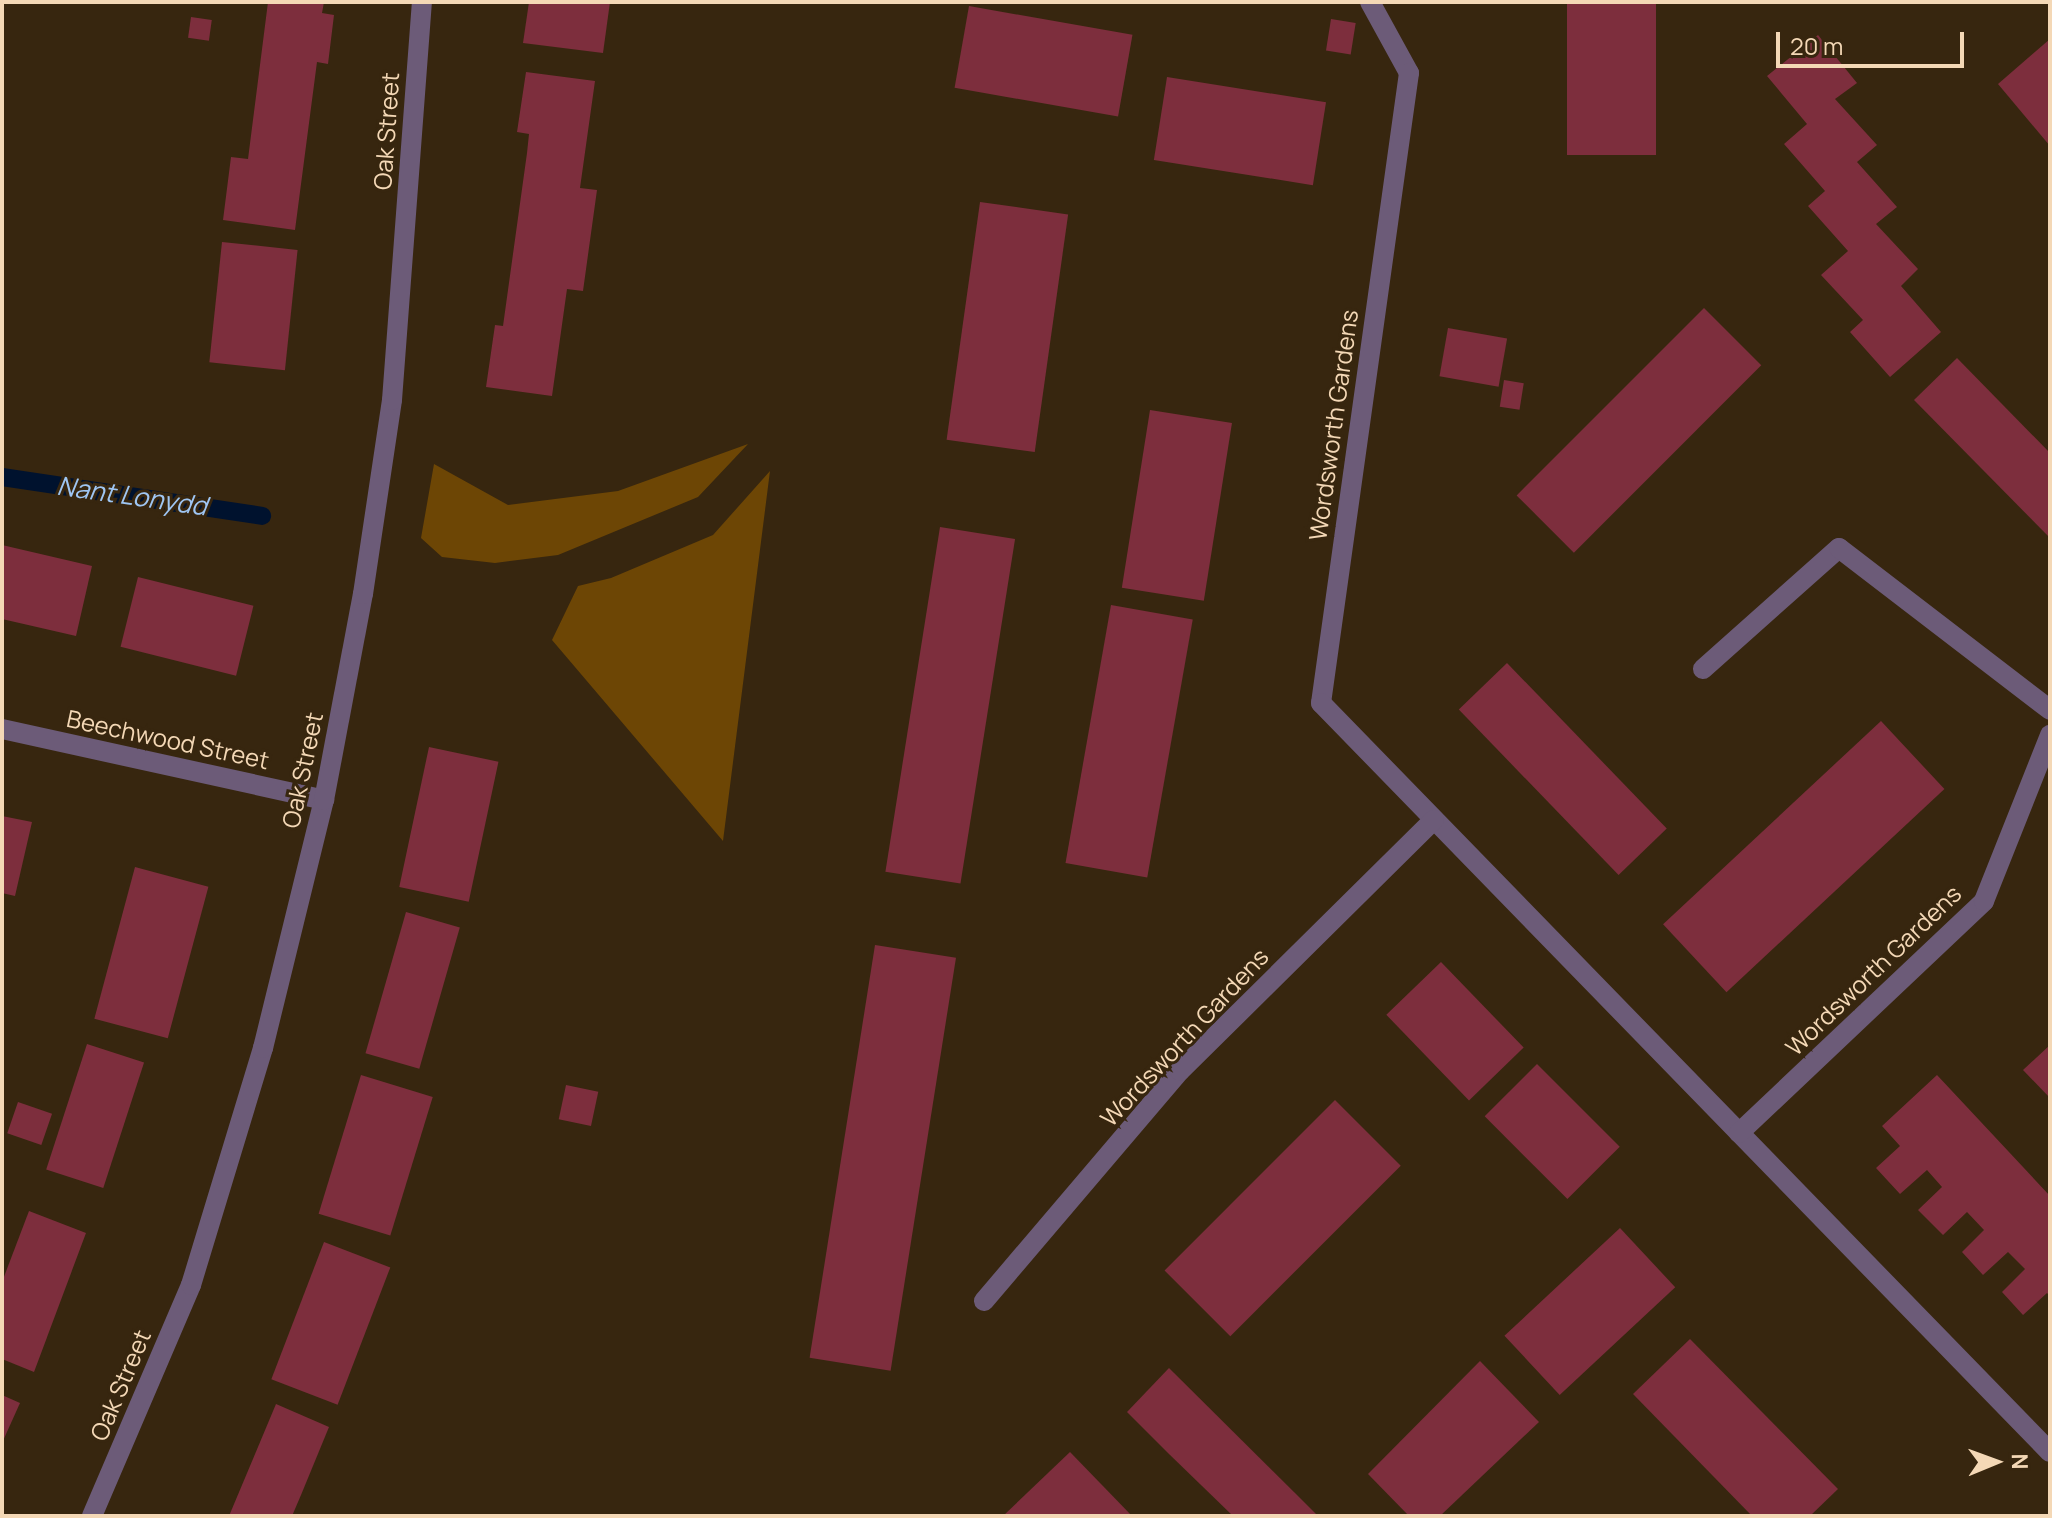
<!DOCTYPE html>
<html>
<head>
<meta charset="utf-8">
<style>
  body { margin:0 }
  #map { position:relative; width:2052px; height:1518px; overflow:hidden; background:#37260f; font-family:Manrope,sans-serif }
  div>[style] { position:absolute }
  .green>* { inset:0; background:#6d4605 }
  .stream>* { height:18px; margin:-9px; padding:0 9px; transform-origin:9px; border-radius:9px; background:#00122e }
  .building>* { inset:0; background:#7d2e3d; transform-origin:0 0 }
  .street>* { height:20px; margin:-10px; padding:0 10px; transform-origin:10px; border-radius:10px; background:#6c5b78 }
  span { translate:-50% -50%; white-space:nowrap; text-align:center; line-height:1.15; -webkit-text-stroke:6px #37260f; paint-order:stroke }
  .street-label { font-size:24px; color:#f4d8b6 }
  .water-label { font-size:26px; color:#9fc6f3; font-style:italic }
  .frame { position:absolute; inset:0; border:4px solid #f4d8b6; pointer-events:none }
  .north { position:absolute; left:1956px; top:1422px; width:80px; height:80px; -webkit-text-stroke:6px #37260f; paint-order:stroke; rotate:89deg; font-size:22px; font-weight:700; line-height:32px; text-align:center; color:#f4d8b6 }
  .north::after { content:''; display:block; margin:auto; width:28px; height:36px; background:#f4d8b6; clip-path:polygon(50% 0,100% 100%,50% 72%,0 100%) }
  .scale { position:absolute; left:1776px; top:32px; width:188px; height:36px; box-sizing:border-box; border:4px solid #f4d8b6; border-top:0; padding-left:10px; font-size:24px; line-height:28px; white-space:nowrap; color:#f4d8b6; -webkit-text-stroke:6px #37260f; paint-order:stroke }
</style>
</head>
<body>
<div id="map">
  <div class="green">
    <div style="clip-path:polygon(748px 444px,698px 497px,558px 555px,495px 563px,442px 557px,421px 538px,434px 464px,508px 505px,618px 491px)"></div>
    <div style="clip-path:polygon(770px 471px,723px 841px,552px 640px,578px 586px,611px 578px,713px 535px)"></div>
  </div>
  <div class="stream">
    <div style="left:2px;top:477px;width:263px;rotate:8.5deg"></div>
  </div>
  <div class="building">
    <div style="clip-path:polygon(268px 2px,324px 2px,322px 13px,334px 15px,328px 64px,317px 62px,295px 230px,223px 220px,231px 157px,248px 159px)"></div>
    <div style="clip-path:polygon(529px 2px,610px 2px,603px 53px,523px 43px)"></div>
    <div style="left:1567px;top:2px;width:89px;height:153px"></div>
    <div style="left:969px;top:6px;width:166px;height:83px;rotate:10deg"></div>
    <div style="left:191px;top:17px;width:21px;height:21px;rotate:8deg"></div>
    <div style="left:1331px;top:19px;width:25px;height:32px;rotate:9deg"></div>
    <div style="clip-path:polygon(1818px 35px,1857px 83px,1835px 99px,1877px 145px,1857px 162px,1897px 207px,1876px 224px,1918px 269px,1901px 286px,1941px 332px,1890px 377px,1850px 332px,1863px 320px,1821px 275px,1848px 251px,1808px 206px,1825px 191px,1784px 144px,1807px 124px,1767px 76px)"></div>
    <div style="clip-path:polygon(2050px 39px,2050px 146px,1998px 84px)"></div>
    <div style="clip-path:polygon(526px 72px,595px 81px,580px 188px,597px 190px,583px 291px,567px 289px,552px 396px,486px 387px,495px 325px,503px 326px,527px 153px,529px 134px,517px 132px)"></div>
    <div style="left:1167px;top:77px;width:161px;height:84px;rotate:9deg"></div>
    <div style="left:980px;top:202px;width:89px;height:240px;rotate:8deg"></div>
    <div style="left:222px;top:242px;width:76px;height:121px;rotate:6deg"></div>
    <div style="left:1704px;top:308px;width:81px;height:265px;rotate:45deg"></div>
    <div style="left:1448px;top:328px;width:60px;height:49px;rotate:10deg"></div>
    <div style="clip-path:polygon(1957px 358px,2050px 453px,2050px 538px,1914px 400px)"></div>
    <div style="left:1504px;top:380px;width:20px;height:27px;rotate:9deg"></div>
    <div style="left:1150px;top:410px;width:83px;height:180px;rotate:9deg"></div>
    <div style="left:940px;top:527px;width:76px;height:349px;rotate:9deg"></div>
    <div style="clip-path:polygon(2px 545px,92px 566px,76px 636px,2px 619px)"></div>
    <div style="left:138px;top:577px;width:119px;height:72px;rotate:14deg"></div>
    <div style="left:1111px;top:605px;width:83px;height:262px;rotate:10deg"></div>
    <div style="left:1507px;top:663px;width:230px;height:67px;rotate:46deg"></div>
    <div style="left:1881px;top:721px;width:93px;height:298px;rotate:47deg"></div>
    <div style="left:429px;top:747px;width:71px;height:143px;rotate:12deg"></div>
    <div style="clip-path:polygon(2px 816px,32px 822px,15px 896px,2px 893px)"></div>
    <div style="left:135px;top:867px;width:76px;height:157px;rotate:15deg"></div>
    <div style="left:406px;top:912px;width:56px;height:147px;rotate:16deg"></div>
    <div style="left:875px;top:945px;width:82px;height:418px;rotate:9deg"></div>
    <div style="left:1441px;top:962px;width:119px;height:76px;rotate:46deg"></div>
    <div style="left:87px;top:1044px;width:60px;height:132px;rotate:18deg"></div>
    <div style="clip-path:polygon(2050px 1045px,2050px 1098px,2023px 1070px)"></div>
    <div style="left:1537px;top:1064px;width:117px;height:74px;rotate:45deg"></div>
    <div style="left:361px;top:1075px;width:75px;height:145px;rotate:17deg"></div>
    <div style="clip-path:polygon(1937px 1075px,2050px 1196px,2050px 1296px,2047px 1293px,2023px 1315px,2002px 1292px,2025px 1269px,2008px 1252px,1983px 1275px,1962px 1252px,1984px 1230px,1967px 1212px,1943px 1235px,1918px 1210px,1942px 1187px,1927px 1170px,1900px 1194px,1876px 1168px,1900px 1146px,1882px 1126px)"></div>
    <div style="left:566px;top:1085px;width:33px;height:35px;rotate:12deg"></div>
    <div style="left:1335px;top:1100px;width:93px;height:241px;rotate:45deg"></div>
    <div style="left:18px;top:1102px;width:36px;height:33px;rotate:19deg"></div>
    <div style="clip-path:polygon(29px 1211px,86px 1233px,34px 1372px,2px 1359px,2px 1282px)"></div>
    <div style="left:1620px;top:1228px;width:81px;height:158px;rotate:47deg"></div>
    <div style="left:324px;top:1242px;width:71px;height:147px;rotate:21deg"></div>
    <div style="clip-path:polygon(1690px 1339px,1838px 1489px,1810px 1516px,1752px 1516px,1633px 1394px)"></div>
    <div style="clip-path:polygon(1480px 1361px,1539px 1422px,1440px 1516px,1409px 1516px,1368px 1474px)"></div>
    <div style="clip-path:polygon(1169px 1368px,1298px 1496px,1318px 1516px,1233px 1516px,1169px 1454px,1127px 1412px)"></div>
    <div style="clip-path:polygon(2px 1395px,20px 1403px,2px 1443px)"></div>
    <div style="clip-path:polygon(276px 1404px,329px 1427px,301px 1495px,292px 1516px,229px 1516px)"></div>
    <div style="clip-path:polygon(1070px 1452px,1132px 1516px,1003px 1516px)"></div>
  </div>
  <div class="street">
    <div style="left:1370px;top:2px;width:81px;rotate:61.2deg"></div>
    <div style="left:1409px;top:73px;width:636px;rotate:97.95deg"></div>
    <div style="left:1321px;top:703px;width:1045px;rotate:45.78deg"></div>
    <div style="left:1703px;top:669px;width:182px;rotate:-41.7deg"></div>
    <div style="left:1839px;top:548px;width:266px;rotate:37.5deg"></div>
    <div style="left:2px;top:729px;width:330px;rotate:12.4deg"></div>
    <div style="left:1739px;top:1133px;width:337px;rotate:-43.4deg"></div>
    <div style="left:1984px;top:901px;width:179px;rotate:-68.3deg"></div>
    <div style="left:984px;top:1301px;width:302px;rotate:-49.6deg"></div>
    <div style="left:1180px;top:1071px;width:357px;rotate:-44.7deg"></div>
    <div style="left:92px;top:1516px;width:251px;rotate:-66.8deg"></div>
    <div style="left:191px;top:1285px;width:248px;rotate:-73.1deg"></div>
    <div style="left:263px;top:1048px;width:255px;rotate:-76.2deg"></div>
    <div style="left:324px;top:800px;width:210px;rotate:-79.3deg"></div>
    <div style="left:363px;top:594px;width:196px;rotate:-81.5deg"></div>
    <div style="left:392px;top:400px;width:399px;rotate:-85.7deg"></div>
  </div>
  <div class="street-label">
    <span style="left:386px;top:131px;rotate:-86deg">Oak Street</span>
    <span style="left:1333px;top:425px;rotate:-82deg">Wordsworth Gardens</span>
    <span style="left:168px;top:739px;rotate:12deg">Beechwood Street</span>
    <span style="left:302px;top:770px;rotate:-78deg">Oak Street</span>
    <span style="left:1873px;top:970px;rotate:-44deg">Wordsworth Gardens</span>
    <span style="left:1184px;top:1037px;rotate:-47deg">Wordsworth Gardens</span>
    <span style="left:120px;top:1385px;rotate:-67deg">Oak Street</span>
  </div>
  <div class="water-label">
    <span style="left:132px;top:496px;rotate:8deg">Nant Lonydd</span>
  </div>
  <div class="frame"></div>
  <div class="north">N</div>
  <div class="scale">20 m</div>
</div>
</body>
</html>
